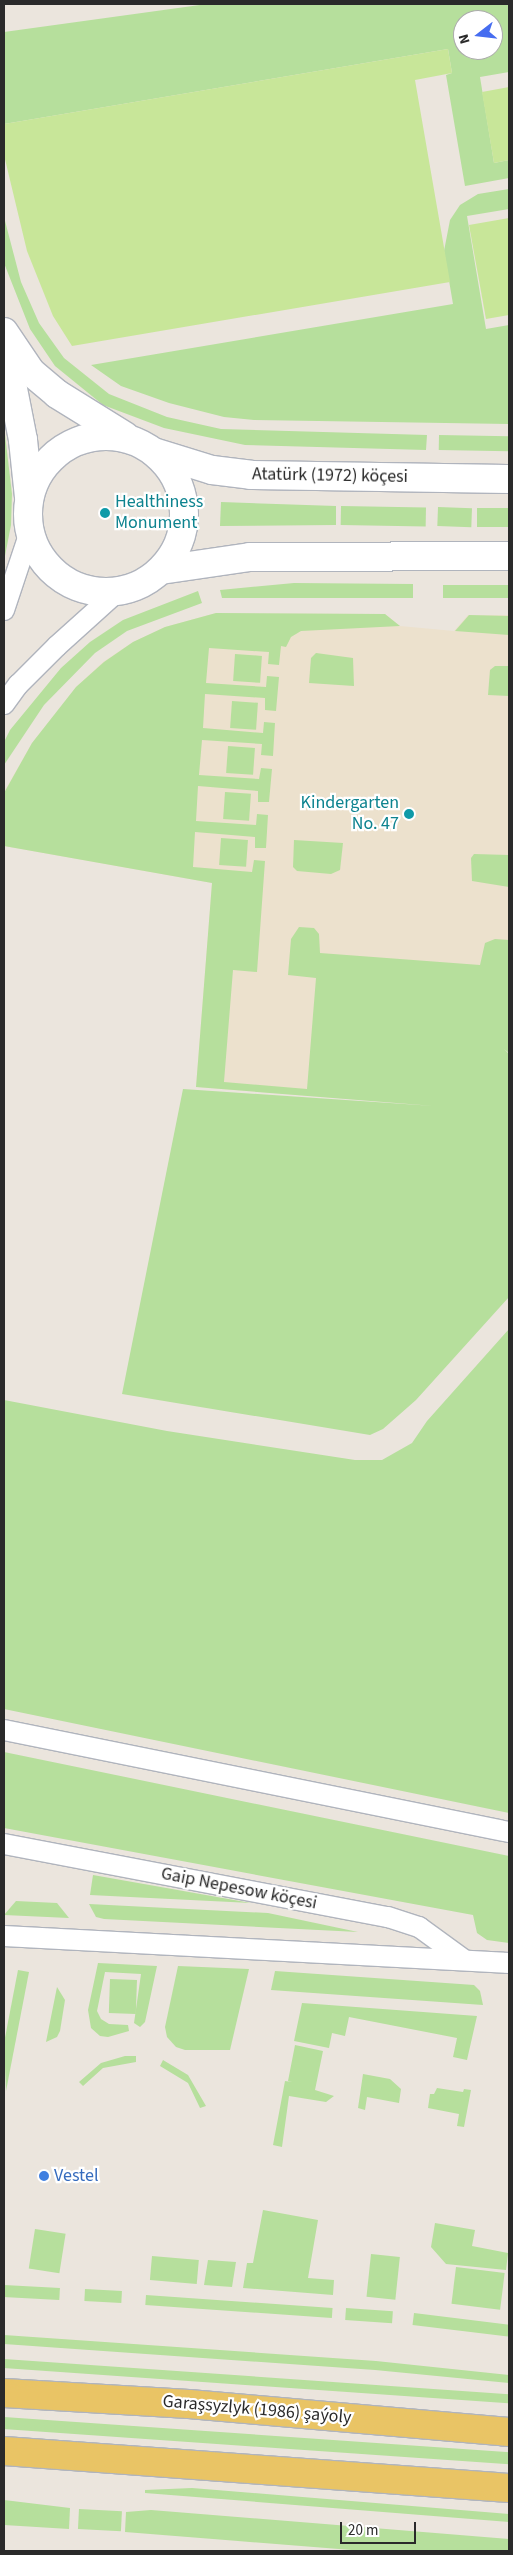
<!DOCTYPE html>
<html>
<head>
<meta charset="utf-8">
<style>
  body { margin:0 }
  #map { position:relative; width:513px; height:2555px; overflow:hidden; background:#ebe5dd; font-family:"Source Sans 3",sans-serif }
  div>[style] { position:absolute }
  .education>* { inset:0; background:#ece1cd }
  .green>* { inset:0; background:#b6df9c; transform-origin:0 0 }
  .pitch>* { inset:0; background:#c8e699 }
  .roads { filter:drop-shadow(1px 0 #b0b4bd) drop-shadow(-1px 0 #b0b4bd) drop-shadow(0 1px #b0b4bd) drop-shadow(0 -1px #b0b4bd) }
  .minor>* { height:20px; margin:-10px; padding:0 10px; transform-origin:10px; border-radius:10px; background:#fff }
  .secondary>* { height:28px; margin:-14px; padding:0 14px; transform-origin:14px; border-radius:14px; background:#fff }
  .secondary>.ring { margin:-14px; padding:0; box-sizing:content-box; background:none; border:28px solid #fff; border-radius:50% }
  .primary>* { height:28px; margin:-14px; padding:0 14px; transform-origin:14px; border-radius:14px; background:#e9c465 }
  .dots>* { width:14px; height:14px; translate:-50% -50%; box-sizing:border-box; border:2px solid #fff; border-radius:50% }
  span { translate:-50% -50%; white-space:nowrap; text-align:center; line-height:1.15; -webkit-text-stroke:4.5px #fff; paint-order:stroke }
  .street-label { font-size:18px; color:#2a2a2a }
  .culture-label { font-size:18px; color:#0d838f }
  .left { translate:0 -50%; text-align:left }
  .right { translate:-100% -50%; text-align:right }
  .shop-label { font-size:18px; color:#366cbe }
  .frame { position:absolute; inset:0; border:5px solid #2a2a2a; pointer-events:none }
  .north { position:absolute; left:453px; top:10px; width:50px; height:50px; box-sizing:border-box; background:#fff; border:1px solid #aaa; border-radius:50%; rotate:254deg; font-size:14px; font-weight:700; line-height:20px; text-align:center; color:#2a2a2a }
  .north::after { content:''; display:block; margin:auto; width:18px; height:22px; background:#466df0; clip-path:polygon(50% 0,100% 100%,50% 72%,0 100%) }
  .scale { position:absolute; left:340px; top:2522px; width:76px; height:22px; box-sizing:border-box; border:2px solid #2a2a2a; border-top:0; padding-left:6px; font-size:15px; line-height:18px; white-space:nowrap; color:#2a2a2a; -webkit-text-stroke:4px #fff; paint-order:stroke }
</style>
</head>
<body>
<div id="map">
  <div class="education">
    <div style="clip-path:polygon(216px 613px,385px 614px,400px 626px,454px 631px,468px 615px,509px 615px,509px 1009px,448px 1107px,196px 1087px,212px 883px,4px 846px,4px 792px,32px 743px,76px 687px,103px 662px,133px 642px,165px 627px)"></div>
  </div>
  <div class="green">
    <div style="clip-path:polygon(evenodd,207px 4px,509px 4px,509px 72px,480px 77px,494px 163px,509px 160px,509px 178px,465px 186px,446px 75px,452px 73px,448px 49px,4px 124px,4px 32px,207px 4px,463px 20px,493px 20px,493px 50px,463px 50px,463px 20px)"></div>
    <div style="clip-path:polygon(509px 189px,509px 209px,467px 216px,486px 329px,509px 325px,509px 424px,254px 420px,224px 417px,169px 403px,121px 386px,91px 365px,453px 304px,444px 251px,450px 220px,460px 205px,478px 194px)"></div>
    <div style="clip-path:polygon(4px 217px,21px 282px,39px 323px,64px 358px,109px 394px,167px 417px,221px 429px,427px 435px,426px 450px,245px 445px,164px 428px,103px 405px,55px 366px,30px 329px,4px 263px)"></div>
    <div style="clip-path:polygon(4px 426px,12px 494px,11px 525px,4px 561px)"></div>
    <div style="left:439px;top:435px;width:70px;height:15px;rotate:1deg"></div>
    <div style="clip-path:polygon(221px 502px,336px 506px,336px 525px,220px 526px)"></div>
    <div style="left:341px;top:506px;width:85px;height:19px;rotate:1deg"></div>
    <div style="left:438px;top:507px;width:34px;height:19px;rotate:2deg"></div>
    <div style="left:477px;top:508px;width:32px;height:19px"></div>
    <div style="clip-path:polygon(294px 583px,413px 584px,413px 598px,222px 598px,220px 590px)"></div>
    <div style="left:443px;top:585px;width:66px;height:13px"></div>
    <div style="clip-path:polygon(198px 591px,202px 603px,127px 631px,95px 653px,44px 705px,4px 765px,4px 742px,10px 730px,61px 668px,90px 642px,123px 620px)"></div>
    <div style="clip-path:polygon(216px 613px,385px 614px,400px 626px,301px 631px,291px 637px,286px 647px,281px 646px,279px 665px,268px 664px,269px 652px,209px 648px,206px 683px,266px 687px,267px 676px,279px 677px,276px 711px,265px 710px,265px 698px,205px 694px,203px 728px,263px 733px,264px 722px,275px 723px,273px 756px,261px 755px,262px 744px,202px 740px,199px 775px,259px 779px,261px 768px,272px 769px,269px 802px,258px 802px,258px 791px,198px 786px,196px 821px,256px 825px,257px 814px,268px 815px,266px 848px,255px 848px,255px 837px,195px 832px,193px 867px,252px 872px,254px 860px,265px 861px,257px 972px,233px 970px,224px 1082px,307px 1089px,316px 978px,288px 975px,291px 939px,299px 927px,314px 928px,319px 934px,320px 953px,480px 965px,485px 943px,495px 939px,509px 940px,509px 1053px,504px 1049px,509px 1054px,509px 1297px,416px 1400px,383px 1429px,370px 1435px,122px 1394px,183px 1089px,434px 1106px,196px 1087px,212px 883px,4px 846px,4px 793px,32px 743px,76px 687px,104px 662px,133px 642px,165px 627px)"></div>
    <div style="clip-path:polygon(469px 615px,509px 616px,509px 635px,455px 631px)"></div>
    <div style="clip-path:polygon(316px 653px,353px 658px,354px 686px,309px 683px,311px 658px)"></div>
    <div style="left:235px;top:654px;width:27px;height:27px;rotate:4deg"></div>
    <div style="clip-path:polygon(495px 666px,509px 666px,509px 696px,488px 695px,490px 670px)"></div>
    <div style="left:232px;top:701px;width:26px;height:27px;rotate:4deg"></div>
    <div style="left:228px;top:746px;width:27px;height:27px;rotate:4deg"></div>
    <div style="left:225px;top:792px;width:26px;height:27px;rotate:4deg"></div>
    <div style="left:221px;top:838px;width:27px;height:27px;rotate:4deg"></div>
    <div style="clip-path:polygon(294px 840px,343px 843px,340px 870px,331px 874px,297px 871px,293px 867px)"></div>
    <div style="clip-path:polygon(474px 854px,509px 855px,509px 887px,472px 881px,471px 858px)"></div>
    <div style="clip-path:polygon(509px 1329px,509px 1813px,4px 1709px,4px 1400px,167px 1431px,355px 1460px,382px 1460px,412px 1443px,427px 1421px)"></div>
    <div style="clip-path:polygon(4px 1752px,509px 1856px,509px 1943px,487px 1940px,477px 1933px,473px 1915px,4px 1828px)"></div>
    <div style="clip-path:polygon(93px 1875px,251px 1903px,90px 1895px)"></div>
    <div style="clip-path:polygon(16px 1901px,57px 1903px,69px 1918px,4px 1915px)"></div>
    <div style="clip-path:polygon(89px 1904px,268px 1913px,358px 1932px,104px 1919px,96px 1917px)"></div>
    <div style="clip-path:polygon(98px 1963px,157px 1966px,145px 2022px,140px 2027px,134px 2023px,141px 1974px,105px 1972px,97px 2011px,101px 2019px,109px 2024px,128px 2025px,129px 2031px,108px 2037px,100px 2036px,91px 2028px,88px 2010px)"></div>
    <div style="clip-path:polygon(178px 1966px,249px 1969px,230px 2050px,185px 2050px,176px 2047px,167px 2037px,165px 2027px)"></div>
    <div style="clip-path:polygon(18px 1970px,29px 1972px,6px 2091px,4px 2043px)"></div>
    <div style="clip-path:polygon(275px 1971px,474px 1985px,480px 1991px,483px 2005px,271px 1990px)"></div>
    <div style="left:110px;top:1979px;width:27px;height:34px;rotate:2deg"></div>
    <div style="clip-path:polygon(57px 1987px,65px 2000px,60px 2031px,57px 2037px,46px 2042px)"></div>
    <div style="clip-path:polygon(302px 2003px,477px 2016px,467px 2060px,453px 2057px,457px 2038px,349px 2017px,345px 2036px,332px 2033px,329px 2048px,294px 2041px)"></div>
    <div style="clip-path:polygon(295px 2045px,323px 2051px,315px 2090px,334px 2096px,326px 2102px,289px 2096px,282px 2147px,273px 2145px,285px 2081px,292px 2082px,288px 2081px)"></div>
    <div style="clip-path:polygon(125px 2056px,136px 2056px,136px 2062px,103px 2068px,83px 2086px,79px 2082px,101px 2063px)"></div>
    <div style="clip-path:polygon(163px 2060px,188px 2075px,206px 2106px,200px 2108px,188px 2083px,160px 2066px)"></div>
    <div style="clip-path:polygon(363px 2074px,390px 2079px,401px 2089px,399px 2103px,367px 2097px,365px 2110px,358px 2108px)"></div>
    <div style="clip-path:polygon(437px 2088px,463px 2092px,464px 2089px,471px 2090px,464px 2127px,457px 2126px,459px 2114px,428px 2108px,430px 2094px,434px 2094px)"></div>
    <div style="clip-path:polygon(263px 2210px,318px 2220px,308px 2278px,334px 2280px,333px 2295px,243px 2288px,247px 2263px,253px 2263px)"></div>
    <div style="clip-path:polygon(435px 2223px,475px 2230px,472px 2246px,508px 2253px,506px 2270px,446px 2264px,431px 2247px)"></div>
    <div style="left:35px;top:2229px;width:31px;height:40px;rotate:9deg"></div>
    <div style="left:371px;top:2254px;width:29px;height:43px;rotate:6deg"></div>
    <div style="left:152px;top:2256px;width:47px;height:24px;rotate:5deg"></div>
    <div style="clip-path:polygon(208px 2260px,236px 2262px,232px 2287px,204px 2285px)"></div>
    <div style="left:456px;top:2267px;width:49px;height:37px;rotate:7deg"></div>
    <div style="left:4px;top:2285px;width:56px;height:12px;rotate:3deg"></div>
    <div style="left:85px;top:2289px;width:37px;height:12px;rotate:3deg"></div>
    <div style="left:146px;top:2295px;width:187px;height:10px;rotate:4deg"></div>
    <div style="left:346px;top:2308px;width:47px;height:12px;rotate:4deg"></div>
    <div style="left:414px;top:2313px;width:96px;height:12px;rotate:7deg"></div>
    <div style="clip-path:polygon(4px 2335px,376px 2361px,509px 2375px,509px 2383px,375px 2370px,4px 2344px)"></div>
    <div style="left:4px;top:2359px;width:506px;height:9px;rotate:4deg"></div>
    <div style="left:4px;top:2417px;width:507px;height:12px;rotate:4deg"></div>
    <div style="clip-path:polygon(192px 2488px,509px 2514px,509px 2522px,145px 2493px,145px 2490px)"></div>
    <div style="clip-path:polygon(4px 2500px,70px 2508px,69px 2529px,4px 2525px)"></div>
    <div style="left:79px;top:2509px;width:43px;height:20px;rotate:3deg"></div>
    <div style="clip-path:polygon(151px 2510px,509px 2539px,509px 2551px,364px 2551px,125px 2532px,126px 2512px)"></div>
  </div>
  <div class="pitch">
    <div style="clip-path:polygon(448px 49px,452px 73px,415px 80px,450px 282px,72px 346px,53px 316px,27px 251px,4px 155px,4px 124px)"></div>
    <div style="clip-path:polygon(509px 87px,509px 160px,494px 163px,482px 92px)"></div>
    <div style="clip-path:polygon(509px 218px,509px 315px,486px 319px,469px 225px)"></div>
  </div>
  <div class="roads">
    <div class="minor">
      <div style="left:4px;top:610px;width:82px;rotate:-71.6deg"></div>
      <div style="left:4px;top:704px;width:24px;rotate:-54deg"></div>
      <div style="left:18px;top:685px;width:55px;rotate:-45deg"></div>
      <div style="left:57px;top:646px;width:82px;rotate:-42deg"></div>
      <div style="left:4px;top:1730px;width:515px;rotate:11.42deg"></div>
      <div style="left:4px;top:1844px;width:391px;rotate:10.8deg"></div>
      <div style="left:388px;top:1917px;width:33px;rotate:18deg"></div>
      <div style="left:419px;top:1927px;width:54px;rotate:36deg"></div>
      <div style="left:4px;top:1936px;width:506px;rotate:3.06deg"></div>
    </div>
    <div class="secondary">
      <div style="left:4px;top:332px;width:48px;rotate:56deg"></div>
      <div style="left:31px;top:372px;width:34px;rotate:40deg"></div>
      <div style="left:57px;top:394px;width:80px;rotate:31.7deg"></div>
      <div style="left:4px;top:343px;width:99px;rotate:78.9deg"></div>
      <div style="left:23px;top:440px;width:57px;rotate:84deg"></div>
      <div class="ring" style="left:28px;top:436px;width:128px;height:128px"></div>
      <div style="left:154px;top:452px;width:61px;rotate:17.2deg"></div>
      <div style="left:212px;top:470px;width:39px;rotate:7deg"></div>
      <div style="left:251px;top:475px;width:258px;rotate:0.9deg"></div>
      <div style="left:161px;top:570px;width:90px;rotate:-8.3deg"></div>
      <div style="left:250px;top:557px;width:259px;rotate:-0.2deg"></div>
    </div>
    <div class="primary">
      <div style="left:4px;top:2393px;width:185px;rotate:3.4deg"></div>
      <div style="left:189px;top:2404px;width:321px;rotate:5deg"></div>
      <div style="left:4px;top:2451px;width:506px;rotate:4.19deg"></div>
    </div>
  </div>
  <div class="dots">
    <div style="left:105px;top:513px;background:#0f9aa8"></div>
    <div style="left:409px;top:814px;background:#0f9aa8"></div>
    <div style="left:44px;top:2176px;background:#3f7fe0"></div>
  </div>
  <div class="street-label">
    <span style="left:330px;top:476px;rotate:1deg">Atatürk (1972) köçesi</span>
    <span style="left:239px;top:1889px;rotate:11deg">Gaip Nepesow köçesi</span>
    <span style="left:257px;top:2410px;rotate:5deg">Garaşsyzlyk (1986) şaýoly</span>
  </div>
  <div class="culture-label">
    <span class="left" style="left:115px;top:513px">Healthiness<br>Monument</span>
    <span class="right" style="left:399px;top:814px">Kindergarten<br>No. 47</span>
  </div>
  <div class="shop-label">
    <span class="left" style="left:54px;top:2176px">Vestel</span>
  </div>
  <div class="frame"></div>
  <div class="north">N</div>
  <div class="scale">20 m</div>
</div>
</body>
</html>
